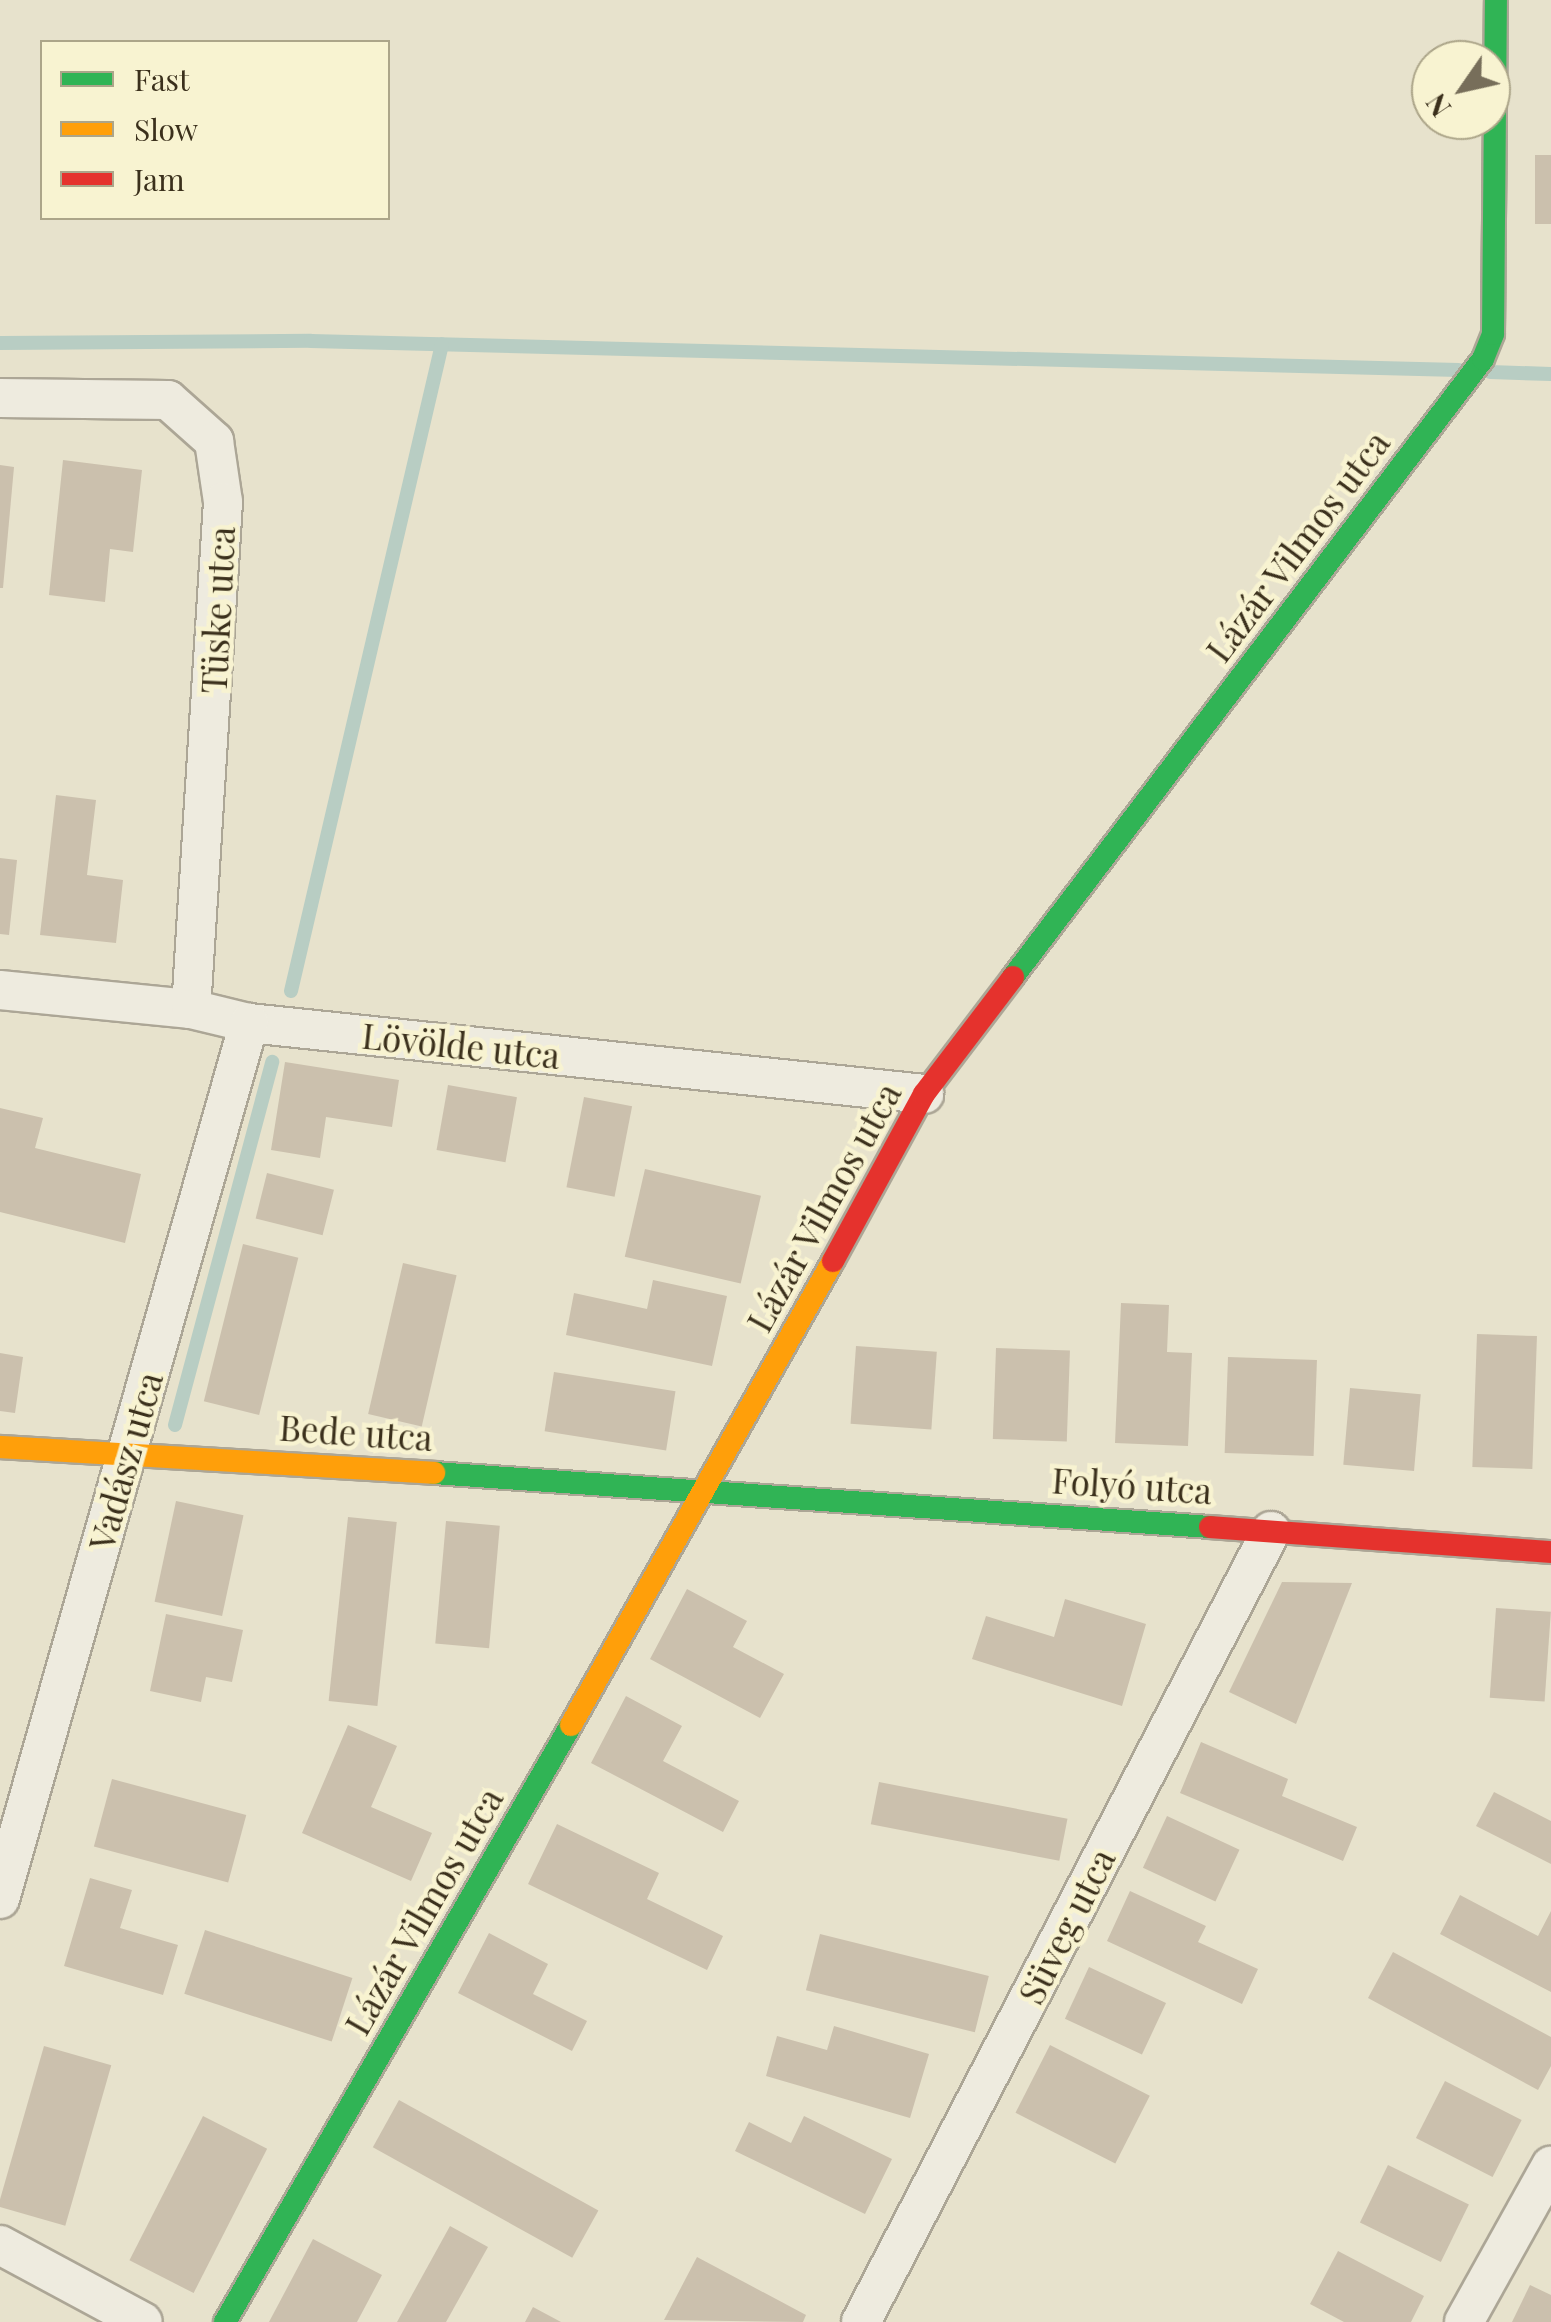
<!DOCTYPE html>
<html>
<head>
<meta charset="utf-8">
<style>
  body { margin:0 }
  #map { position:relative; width:1551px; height:2322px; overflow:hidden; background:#e7e2cc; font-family:"Playfair Display",serif }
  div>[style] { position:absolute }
  .stream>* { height:14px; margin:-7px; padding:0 7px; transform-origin:7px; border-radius:7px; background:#b8cdc3 }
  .building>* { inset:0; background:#cbc0ad; transform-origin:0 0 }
  .roads { filter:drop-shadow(2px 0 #aca696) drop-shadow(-2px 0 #aca696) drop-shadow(0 2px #aca696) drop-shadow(0 -2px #aca696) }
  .street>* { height:38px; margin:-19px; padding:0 19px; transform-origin:19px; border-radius:19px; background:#eeebdf }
  .fast>* { height:22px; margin:-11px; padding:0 11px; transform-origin:11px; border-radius:11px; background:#30b455 }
  .slow>* { height:22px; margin:-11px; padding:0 11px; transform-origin:11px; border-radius:11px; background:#ff9f0a }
  .jam>* { height:22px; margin:-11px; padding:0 11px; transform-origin:11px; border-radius:11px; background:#e5322d }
  span { translate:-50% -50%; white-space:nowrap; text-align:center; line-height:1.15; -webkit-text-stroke:9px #f8f3d1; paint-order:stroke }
  .street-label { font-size:35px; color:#3b301c }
  .legend { position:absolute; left:40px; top:40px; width:350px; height:180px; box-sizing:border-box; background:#f8f3d1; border:2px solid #aca589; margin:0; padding:12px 18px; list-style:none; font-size:30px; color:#3b301c }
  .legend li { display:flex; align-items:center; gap:20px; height:50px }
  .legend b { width:50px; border:2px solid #aca589 }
  .north { position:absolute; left:1411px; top:40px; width:100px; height:100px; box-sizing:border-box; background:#f8f3d1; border:2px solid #aca589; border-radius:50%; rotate:236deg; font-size:28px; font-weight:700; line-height:40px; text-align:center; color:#3b301c }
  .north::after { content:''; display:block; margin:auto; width:35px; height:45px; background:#776e5a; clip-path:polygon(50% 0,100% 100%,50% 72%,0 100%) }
</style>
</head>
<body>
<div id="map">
  <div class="stream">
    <div style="left:0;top:343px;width:311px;rotate:-0.4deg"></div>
    <div style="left:311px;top:341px;width:1148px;rotate:1.45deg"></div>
    <div style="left:1490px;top:372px;width:61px;rotate:1.9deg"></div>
    <div style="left:291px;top:991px;width:664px;rotate:-76.86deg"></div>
    <div style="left:175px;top:1425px;width:376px;rotate:-75deg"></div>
  </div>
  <div class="building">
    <div style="left:1551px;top:155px;width:69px;height:16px;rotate:90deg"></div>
    <div style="clip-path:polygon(63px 460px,142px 470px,133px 552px,110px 549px,105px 602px,49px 595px)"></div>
    <div style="clip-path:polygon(0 465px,14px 467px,3px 588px,0 588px)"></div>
    <div style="clip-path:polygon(56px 795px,96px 800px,87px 875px,123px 880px,116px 943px,40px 935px)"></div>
    <div style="clip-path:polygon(0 858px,17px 860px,9px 935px,0 934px)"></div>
    <div style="clip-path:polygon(285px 1062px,399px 1080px,392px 1127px,326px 1117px,320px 1158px,271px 1150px)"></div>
    <div style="left:448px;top:1085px;width:70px;height:66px;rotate:10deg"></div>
    <div style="left:584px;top:1097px;width:49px;height:92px;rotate:11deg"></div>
    <div style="clip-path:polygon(0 1108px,43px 1118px,35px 1148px,141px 1174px,125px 1243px,0 1212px)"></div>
    <div style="left:645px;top:1169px;width:119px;height:90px;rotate:13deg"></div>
    <div style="left:267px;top:1173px;width:69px;height:47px;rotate:14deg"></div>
    <div style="left:243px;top:1244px;width:57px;height:162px;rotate:14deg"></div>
    <div style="left:403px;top:1263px;width:55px;height:155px;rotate:13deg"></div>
    <div style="clip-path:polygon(653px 1280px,727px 1296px,712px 1366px,566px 1335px,574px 1293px,647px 1309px)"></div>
    <div style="clip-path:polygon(1121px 1303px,1169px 1305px,1167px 1352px,1192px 1353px,1188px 1446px,1115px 1443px)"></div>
    <div style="left:1477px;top:1334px;width:60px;height:133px;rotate:2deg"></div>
    <div style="left:856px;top:1346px;width:81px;height:78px;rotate:4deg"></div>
    <div style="left:996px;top:1348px;width:74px;height:91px;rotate:2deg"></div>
    <div style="clip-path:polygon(0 1353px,23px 1357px,15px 1413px,0 1411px)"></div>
    <div style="left:1228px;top:1357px;width:89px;height:96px;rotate:2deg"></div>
    <div style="left:554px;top:1372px;width:123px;height:60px;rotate:9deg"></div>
    <div style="left:1350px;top:1388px;width:71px;height:77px;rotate:5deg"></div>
    <div style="left:176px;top:1501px;width:69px;height:103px;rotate:12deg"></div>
    <div style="left:348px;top:1517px;width:49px;height:185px;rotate:6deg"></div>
    <div style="left:446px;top:1521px;width:54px;height:123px;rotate:5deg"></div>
    <div style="clip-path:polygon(1282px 1582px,1352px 1583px,1296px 1724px,1229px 1692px)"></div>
    <div style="clip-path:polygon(687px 1589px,747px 1621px,733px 1647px,784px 1674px,760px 1718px,650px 1659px)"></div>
    <div style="clip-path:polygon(1065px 1599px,1146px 1624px,1122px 1706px,972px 1659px,986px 1616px,1054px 1637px)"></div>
    <div style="left:1496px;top:1608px;width:55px;height:90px;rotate:4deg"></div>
    <div style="clip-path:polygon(166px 1614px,243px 1630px,232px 1682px,206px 1677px,201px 1702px,150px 1691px)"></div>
    <div style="clip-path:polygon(626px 1696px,682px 1726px,663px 1761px,739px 1801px,723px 1832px,591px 1763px)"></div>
    <div style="clip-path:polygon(348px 1725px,397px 1746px,371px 1807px,432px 1833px,411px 1881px,302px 1833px)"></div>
    <div style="clip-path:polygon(1201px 1742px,1288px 1779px,1282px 1796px,1357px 1827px,1343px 1861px,1180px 1793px)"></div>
    <div style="left:112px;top:1779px;width:139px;height:70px;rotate:15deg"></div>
    <div style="left:879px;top:1782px;width:192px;height:43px;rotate:11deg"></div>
    <div style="clip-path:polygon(1494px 1792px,1551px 1821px,1551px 1864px,1476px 1826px)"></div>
    <div style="left:1167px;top:1816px;width:80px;height:57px;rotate:25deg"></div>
    <div style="clip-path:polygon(557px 1824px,659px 1873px,647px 1899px,723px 1936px,707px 1970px,528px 1884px)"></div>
    <div style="clip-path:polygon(90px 1878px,132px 1890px,120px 1928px,178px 1945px,163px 1995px,64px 1966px)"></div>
    <div style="clip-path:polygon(1130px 1891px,1206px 1926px,1198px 1942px,1258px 1969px,1242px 2004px,1107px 1941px)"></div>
    <div style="clip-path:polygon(1460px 1895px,1538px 1936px,1551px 1911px,1551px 1992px,1440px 1934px)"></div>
    <div style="left:205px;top:1930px;width:155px;height:67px;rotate:18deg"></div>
    <div style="clip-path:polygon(489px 1933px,548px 1964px,533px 1994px,587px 2021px,572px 2051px,458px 1993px)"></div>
    <div style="left:820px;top:1934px;width:174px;height:58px;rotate:14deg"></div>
    <div style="clip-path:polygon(1393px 1952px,1551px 2037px,1551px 2066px,1538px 2090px,1368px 1998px)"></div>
    <div style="left:1089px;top:1967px;width:85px;height:57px;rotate:25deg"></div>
    <div style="clip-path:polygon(834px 2026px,929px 2054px,910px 2118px,766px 2076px,777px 2036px,827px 2050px)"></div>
    <div style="left:1050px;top:2045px;width:112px;height:76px;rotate:27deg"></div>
    <div style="left:44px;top:2046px;width:70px;height:167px;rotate:16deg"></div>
    <div style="left:1445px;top:2081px;width:86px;height:64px;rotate:27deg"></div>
    <div style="left:399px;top:2100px;width:228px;height:54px;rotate:29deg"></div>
    <div style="left:203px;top:2116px;width:72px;height:162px;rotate:27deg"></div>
    <div style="clip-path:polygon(804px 2116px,892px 2159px,865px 2214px,735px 2151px,749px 2122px,791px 2143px)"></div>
    <div style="left:1388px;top:2165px;width:90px;height:64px;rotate:26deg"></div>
    <div style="clip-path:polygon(450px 2226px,488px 2247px,446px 2322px,397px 2322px)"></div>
    <div style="clip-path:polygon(313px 2239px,382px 2275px,357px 2322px,269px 2322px)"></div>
    <div style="clip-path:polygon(1338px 2251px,1424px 2296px,1411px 2322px,1344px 2322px,1310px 2304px)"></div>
    <div style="clip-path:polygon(697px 2257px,806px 2315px,803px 2322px,664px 2320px)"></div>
    <div style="clip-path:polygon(1530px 2285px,1551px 2295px,1551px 2322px,1512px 2322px)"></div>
    <div style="clip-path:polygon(533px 2307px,561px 2322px,525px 2322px)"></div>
  </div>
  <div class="roads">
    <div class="street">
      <div style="left:0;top:398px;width:168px;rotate:0.7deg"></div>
      <div style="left:168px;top:400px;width:62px;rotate:41.7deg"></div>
      <div style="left:214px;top:441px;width:62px;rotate:81.6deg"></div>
      <div style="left:223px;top:502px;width:508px;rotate:93.61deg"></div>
      <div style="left:0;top:990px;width:192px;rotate:5.7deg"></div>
      <div style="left:191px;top:1009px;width:60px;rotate:13.6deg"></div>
      <div style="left:249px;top:1023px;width:679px;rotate:6deg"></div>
      <div style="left:0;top:1899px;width:911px;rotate:-74.13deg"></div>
      <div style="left:0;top:2245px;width:162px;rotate:28.3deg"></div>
      <div style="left:861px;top:2322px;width:891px;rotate:-62.6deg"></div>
      <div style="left:1464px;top:2322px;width:179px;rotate:-60.9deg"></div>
    </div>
    <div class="fast">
      <div style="left:1013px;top:977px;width:776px;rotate:-52.75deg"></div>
      <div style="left:1483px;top:359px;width:27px;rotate:-68deg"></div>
      <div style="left:1493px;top:334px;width:334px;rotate:-89.5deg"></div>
      <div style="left:434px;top:1473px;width:778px;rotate:3.98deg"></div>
      <div style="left:225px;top:2322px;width:690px;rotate:-59.9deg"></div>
    </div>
    <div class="slow">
      <div style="left:0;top:1447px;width:435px;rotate:3.4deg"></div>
      <div style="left:571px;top:1725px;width:533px;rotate:-60.55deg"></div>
    </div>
    <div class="jam">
      <div style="left:833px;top:1261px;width:190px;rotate:-61.4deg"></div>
      <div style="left:924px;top:1094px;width:147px;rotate:-52.7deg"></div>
      <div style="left:1210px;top:1527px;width:342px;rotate:4.2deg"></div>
    </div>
  </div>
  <div class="street-label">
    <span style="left:1297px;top:546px;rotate:-53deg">Lázár Vilmos utca</span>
    <span style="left:217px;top:610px;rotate:-87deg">Tüske utca</span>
    <span style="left:461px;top:1045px;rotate:6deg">Lövölde utca</span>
    <span style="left:823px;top:1207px;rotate:-61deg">Lázár Vilmos utca</span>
    <span style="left:356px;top:1432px;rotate:4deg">Bede utca</span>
    <span style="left:125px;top:1461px;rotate:-74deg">Vadász utca</span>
    <span style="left:1132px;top:1485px;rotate:4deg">Folyó utca</span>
    <span style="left:423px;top:1911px;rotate:-60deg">Lázár Vilmos utca</span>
    <span style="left:1066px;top:1926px;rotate:-63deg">Süveg utca</span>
  </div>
  <ul class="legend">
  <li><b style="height:12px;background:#30b455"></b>Fast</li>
  <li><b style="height:12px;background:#ff9f0a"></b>Slow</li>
  <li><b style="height:12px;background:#e5322d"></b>Jam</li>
  </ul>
  <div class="north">N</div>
</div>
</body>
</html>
